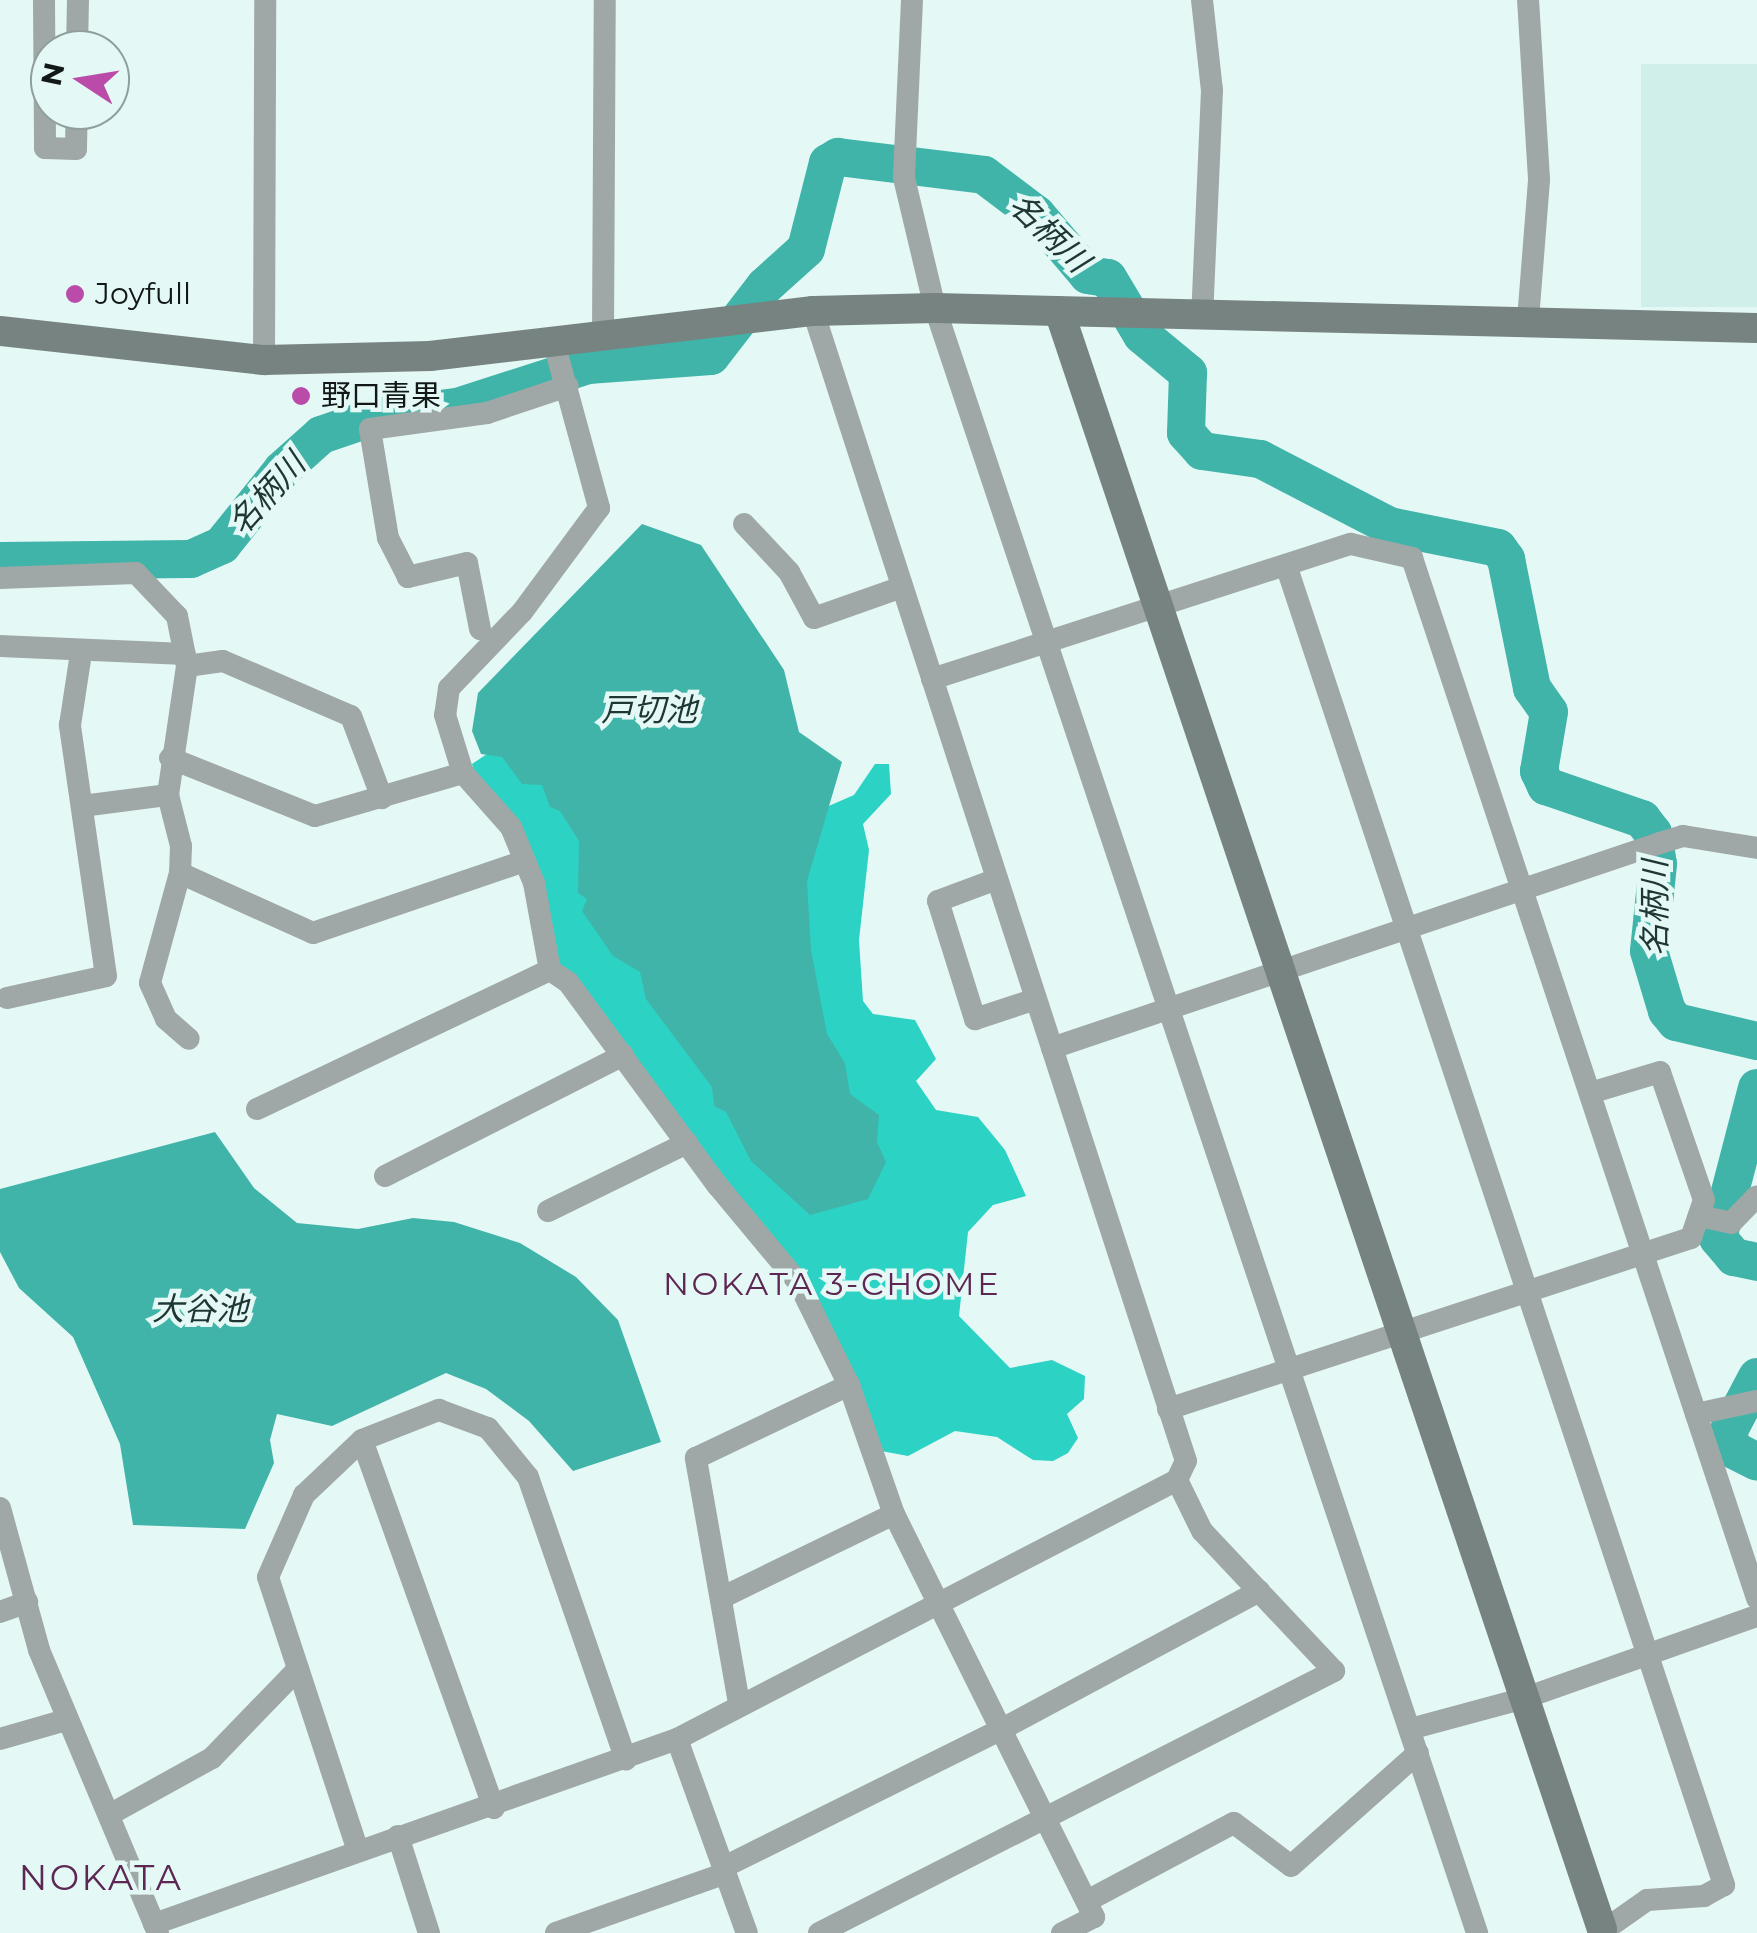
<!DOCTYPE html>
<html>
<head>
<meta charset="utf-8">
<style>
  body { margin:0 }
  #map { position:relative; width:1757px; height:1933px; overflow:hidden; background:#e4f9f6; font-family:Montserrat,"Noto Sans JP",sans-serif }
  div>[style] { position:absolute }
  .built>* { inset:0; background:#d0efea; transform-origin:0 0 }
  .forest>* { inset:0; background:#2cd2c4 }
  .water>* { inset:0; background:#41b4a9 }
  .river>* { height:38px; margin:-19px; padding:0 19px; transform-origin:19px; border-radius:19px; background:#41b4a9 }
  .street>* { height:22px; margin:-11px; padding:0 11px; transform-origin:11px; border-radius:11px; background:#9fa8a6 }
  .secondary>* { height:30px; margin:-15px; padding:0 15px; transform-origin:15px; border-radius:15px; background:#778381 }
  .dots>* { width:28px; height:28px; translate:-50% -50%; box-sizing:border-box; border:5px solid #e4f9f6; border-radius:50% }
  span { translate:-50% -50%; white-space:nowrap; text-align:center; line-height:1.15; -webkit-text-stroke:9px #e4f9f6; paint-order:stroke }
  .poi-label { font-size:30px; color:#111817 }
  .left { translate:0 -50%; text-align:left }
  .water-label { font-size:32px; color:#1e3734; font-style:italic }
  .neighbourhood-label { font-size:32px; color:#5d2754; letter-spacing:2.5px }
  .quarter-label { font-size:35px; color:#5d2754; letter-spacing:2.5px }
  .north { position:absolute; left:30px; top:30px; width:100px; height:100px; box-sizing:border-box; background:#e4f9f6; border:2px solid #909f9d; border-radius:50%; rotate:282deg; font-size:28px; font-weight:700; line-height:40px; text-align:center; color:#111817 }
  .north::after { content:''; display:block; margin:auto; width:35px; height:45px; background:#bb4ba9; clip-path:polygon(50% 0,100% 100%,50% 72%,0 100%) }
</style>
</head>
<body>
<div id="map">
  <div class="built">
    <div style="left:1757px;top:64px;width:243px;height:116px;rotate:90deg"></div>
  </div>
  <div class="forest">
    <div style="clip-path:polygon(496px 748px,536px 773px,844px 1096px,821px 1035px,811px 984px,804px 888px,824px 808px,854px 795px,875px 764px,889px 764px,891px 794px,863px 824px,869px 850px,859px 940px,863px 1001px,873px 1014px,915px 1020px,936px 1059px,916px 1081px,936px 1110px,978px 1117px,1005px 1150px,1026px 1196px,993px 1205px,968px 1232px,959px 1316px,1010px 1368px,1052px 1360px,1085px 1376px,1084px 1399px,1067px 1414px,1078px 1438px,1068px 1453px,1053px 1461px,1033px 1460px,997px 1437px,955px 1431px,908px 1456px,881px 1451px,802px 1276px,557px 964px,543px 889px,475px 777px,472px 764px)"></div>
  </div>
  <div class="water">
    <div style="clip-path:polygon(642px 524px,701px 545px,784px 670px,799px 732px,842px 762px,807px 881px,811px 950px,827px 1034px,845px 1063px,850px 1094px,879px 1115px,877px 1142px,886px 1162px,868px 1199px,810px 1215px,751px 1161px,726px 1112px,714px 1106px,712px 1087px,646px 999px,640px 972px,613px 956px,582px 911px,587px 899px,578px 893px,579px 841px,560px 811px,550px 807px,542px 785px,522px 784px,502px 757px,481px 754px,472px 731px,478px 693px)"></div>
    <div style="clip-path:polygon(215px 1132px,254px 1188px,297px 1223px,358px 1229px,413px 1218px,454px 1222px,520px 1243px,576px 1277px,618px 1320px,661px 1442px,573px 1471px,529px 1421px,486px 1389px,446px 1373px,332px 1426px,277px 1414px,270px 1440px,274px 1463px,245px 1529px,133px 1525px,120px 1444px,73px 1337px,19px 1288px,0 1252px,0 1189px)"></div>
  </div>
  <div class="river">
    <div style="left:0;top:561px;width:191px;rotate:-0.6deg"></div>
    <div style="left:191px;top:559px;width:34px;rotate:-24deg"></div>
    <div style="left:222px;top:545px;width:96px;rotate:-51.3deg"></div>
    <div style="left:282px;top:470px;width:52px;rotate:-41.9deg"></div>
    <div style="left:321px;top:435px;width:56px;rotate:-18.8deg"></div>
    <div style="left:374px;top:417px;width:84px;rotate:-6.9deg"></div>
    <div style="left:457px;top:407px;width:138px;rotate:-17.8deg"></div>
    <div style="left:588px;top:365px;width:123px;rotate:-4.2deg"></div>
    <div style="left:711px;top:356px;width:88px;rotate:-52.4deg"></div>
    <div style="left:765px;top:286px;width:55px;rotate:-42.1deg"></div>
    <div style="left:806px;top:249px;width:89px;rotate:-75.7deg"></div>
    <div style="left:828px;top:163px;width:12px;rotate:-31deg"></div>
    <div style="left:838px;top:157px;width:147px;rotate:7deg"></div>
    <div style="left:984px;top:175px;width:66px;rotate:37deg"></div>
    <div style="left:1037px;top:215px;width:79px;rotate:49.6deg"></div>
    <div style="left:1088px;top:275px;width:20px;rotate:9deg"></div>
    <div style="left:1108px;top:278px;width:66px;rotate:59.2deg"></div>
    <div style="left:1142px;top:335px;width:60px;rotate:39.6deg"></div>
    <div style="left:1188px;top:373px;width:60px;rotate:91.9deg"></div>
    <div style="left:1186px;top:433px;width:24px;rotate:48deg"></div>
    <div style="left:1202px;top:451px;width:59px;rotate:7.9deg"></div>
    <div style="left:1260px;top:459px;width:145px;rotate:27.4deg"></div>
    <div style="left:1389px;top:526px;width:111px;rotate:11.4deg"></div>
    <div style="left:1498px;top:548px;width:14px;rotate:54deg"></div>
    <div style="left:1506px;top:559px;width:132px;rotate:78.6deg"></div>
    <div style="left:1532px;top:688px;width:29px;rotate:55deg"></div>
    <div style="left:1549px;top:712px;width:60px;rotate:99.6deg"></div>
    <div style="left:1539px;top:771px;width:17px;rotate:65deg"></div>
    <div style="left:1546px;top:786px;width:102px;rotate:19deg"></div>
    <div style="left:1642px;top:819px;width:18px;rotate:52deg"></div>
    <div style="left:1653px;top:833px;width:31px;rotate:81deg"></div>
    <div style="left:1658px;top:864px;width:87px;rotate:95.9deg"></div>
    <div style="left:1649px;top:951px;width:63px;rotate:73.3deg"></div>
    <div style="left:1667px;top:1011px;width:14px;rotate:51deg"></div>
    <div style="left:1676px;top:1022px;width:83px;rotate:13.2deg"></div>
    <div style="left:1757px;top:1088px;width:155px;rotate:104.6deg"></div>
    <div style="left:1718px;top:1238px;width:25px;rotate:50deg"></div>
    <div style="left:1734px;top:1257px;width:24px;rotate:12deg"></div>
    <div style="left:1757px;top:1377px;width:60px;rotate:117.8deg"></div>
    <div style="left:1729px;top:1430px;width:18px;rotate:87deg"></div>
    <div style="left:1730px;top:1448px;width:30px;rotate:27deg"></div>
  </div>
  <div class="street">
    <div style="left:44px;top:0;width:148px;rotate:89.6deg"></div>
    <div style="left:45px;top:148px;width:31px;rotate:2deg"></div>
    <div style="left:76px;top:149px;width:39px;rotate:-89deg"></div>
    <div style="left:912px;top:0;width:178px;rotate:92.6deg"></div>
    <div style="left:904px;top:178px;width:134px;rotate:76.6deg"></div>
    <div style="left:935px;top:308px;width:1713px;rotate:71.55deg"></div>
    <div style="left:1202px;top:0;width:91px;rotate:83.7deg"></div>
    <div style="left:1212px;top:90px;width:225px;rotate:92.5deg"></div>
    <div style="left:77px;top:50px;width:50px;rotate:-88.9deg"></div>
    <div style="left:1528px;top:320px;width:141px;rotate:-85.5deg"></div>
    <div style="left:1539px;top:179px;width:179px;rotate:-93.5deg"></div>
    <div style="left:603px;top:336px;width:336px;rotate:-89.7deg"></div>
    <div style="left:554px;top:343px;width:171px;rotate:74.7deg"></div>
    <div style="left:599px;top:508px;width:129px;rotate:126.5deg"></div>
    <div style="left:522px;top:612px;width:105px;rotate:133.8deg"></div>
    <div style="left:449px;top:688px;width:27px;rotate:98deg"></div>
    <div style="left:445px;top:715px;width:61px;rotate:72.8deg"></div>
    <div style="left:463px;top:773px;width:72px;rotate:48.4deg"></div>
    <div style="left:511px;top:827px;width:61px;rotate:67.7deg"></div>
    <div style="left:534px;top:883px;width:88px;rotate:79.6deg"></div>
    <div style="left:550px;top:970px;width:22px;rotate:34deg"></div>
    <div style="left:568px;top:982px;width:253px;rotate:53.7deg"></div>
    <div style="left:718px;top:1186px;width:125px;rotate:50.2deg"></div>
    <div style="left:798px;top:1282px;width:115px;rotate:63.7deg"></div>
    <div style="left:849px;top:1385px;width:137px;rotate:70.8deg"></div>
    <div style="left:894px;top:1514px;width:450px;rotate:63.6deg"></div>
    <div style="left:1094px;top:1917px;width:36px;rotate:153deg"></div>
    <div style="left:264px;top:360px;width:360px;rotate:-89.8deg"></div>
    <div style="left:744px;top:524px;width:66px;rotate:46.8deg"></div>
    <div style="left:789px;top:572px;width:52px;rotate:61.5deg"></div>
    <div style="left:814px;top:618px;width:93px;rotate:-19.4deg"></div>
    <div style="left:1286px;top:565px;width:1391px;rotate:71.64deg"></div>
    <div style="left:1724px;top:1885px;width:23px;rotate:151deg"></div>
    <div style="left:1704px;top:1896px;width:57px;rotate:176deg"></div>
    <div style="left:1647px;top:1900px;width:57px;rotate:144.9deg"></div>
    <div style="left:0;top:578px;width:136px;rotate:-2.1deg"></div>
    <div style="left:136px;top:573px;width:59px;rotate:46.4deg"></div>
    <div style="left:177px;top:616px;width:51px;rotate:78.7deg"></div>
    <div style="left:187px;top:666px;width:130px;rotate:98.4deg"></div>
    <div style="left:168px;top:795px;width:53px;rotate:75.7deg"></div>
    <div style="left:181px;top:846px;width:27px;rotate:92deg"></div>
    <div style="left:180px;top:873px;width:114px;rotate:105.3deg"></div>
    <div style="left:150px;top:983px;width:39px;rotate:66deg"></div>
    <div style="left:166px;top:1019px;width:30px;rotate:41deg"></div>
    <div style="left:480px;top:629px;width:67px;rotate:-101.1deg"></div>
    <div style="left:467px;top:563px;width:61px;rotate:166.7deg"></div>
    <div style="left:408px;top:577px;width:44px;rotate:-117.1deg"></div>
    <div style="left:388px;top:538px;width:110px;rotate:-99.4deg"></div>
    <div style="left:370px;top:429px;width:118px;rotate:-7.8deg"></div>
    <div style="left:487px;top:413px;width:85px;rotate:-18.4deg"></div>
    <div style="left:0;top:646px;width:185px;rotate:2.5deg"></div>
    <div style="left:187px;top:666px;width:36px;rotate:-8deg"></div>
    <div style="left:223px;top:661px;width:139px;rotate:23.3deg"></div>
    <div style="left:351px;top:716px;width:88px;rotate:69.3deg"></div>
    <div style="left:932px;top:679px;width:440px;rotate:-17.9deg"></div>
    <div style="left:1351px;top:544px;width:63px;rotate:12.9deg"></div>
    <div style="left:1412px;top:558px;width:1096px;rotate:71.65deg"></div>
    <div style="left:170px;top:758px;width:156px;rotate:21.8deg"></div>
    <div style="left:315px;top:816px;width:154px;rotate:-16.2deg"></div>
    <div style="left:82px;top:806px;width:87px;rotate:-7.3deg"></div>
    <div style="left:180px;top:873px;width:146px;rotate:24.3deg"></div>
    <div style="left:313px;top:933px;width:221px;rotate:-18.8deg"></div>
    <div style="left:997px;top:879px;width:63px;rotate:159.6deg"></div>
    <div style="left:938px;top:901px;width:124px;rotate:72.6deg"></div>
    <div style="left:975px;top:1019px;width:64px;rotate:-18.2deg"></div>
    <div style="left:7px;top:998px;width:101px;rotate:-12.5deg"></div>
    <div style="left:106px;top:976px;width:254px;rotate:-98.2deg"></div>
    <div style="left:70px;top:725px;width:73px;rotate:-81.3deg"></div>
    <div style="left:1052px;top:1048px;width:642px;rotate:-18.63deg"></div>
    <div style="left:1660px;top:843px;width:24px;rotate:-17deg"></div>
    <div style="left:1683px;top:836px;width:75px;rotate:9.2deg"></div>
    <div style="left:257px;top:1109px;width:324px;rotate:-25.4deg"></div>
    <div style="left:385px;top:1176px;width:267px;rotate:-26.9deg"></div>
    <div style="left:548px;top:1211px;width:155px;rotate:-26.1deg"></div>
    <div style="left:1699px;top:1216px;width:33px;rotate:12deg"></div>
    <div style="left:1731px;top:1223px;width:37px;rotate:-46deg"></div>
    <div style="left:1168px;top:1409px;width:550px;rotate:-18.11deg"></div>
    <div style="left:1691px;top:1238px;width:40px;rotate:-71.1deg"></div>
    <div style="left:1704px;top:1200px;width:135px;rotate:-109deg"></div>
    <div style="left:1660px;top:1072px;width:73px;rotate:163.3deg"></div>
    <div style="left:1696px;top:1414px;width:62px;rotate:-12deg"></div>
    <div style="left:362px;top:1440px;width:391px;rotate:70.3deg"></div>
    <div style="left:0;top:1508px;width:147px;rotate:74.6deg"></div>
    <div style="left:39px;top:1650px;width:307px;rotate:67.2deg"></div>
    <div style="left:721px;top:1598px;width:192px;rotate:-25.9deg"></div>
    <div style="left:0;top:1612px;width:29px;rotate:-20deg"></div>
    <div style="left:739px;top:1703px;width:249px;rotate:-100deg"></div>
    <div style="left:696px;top:1458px;width:170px;rotate:-25.5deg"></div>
    <div style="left:1410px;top:1729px;width:119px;rotate:-15.1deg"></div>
    <div style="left:1525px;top:1698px;width:246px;rotate:-19.5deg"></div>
    <div style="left:0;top:1739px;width:69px;rotate:-16.1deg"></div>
    <div style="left:677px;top:1739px;width:206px;rotate:70.2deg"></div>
    <div style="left:109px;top:1815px;width:118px;rotate:-29deg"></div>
    <div style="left:212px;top:1758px;width:124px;rotate:-46deg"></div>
    <div style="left:398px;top:1836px;width:102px;rotate:72.3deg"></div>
    <div style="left:358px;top:1851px;width:288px;rotate:-108.2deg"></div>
    <div style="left:268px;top:1577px;width:90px;rotate:-66.3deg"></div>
    <div style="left:304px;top:1495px;width:80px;rotate:-43.5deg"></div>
    <div style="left:362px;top:1440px;width:83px;rotate:-21.3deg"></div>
    <div style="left:439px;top:1410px;width:52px;rotate:20.2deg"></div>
    <div style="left:488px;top:1428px;width:63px;rotate:50.8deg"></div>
    <div style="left:528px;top:1477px;width:299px;rotate:70.9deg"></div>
    <div style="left:724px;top:1867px;width:310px;rotate:-26.4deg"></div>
    <div style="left:1002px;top:1729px;width:292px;rotate:-28.2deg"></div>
    <div style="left:1087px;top:1901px;width:166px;rotate:-28deg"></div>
    <div style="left:1234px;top:1823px;width:71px;rotate:37deg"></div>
    <div style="left:1291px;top:1866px;width:170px;rotate:-41.7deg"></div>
    <div style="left:154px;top:1924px;width:555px;rotate:-19.48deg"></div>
    <div style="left:677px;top:1739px;width:563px;rotate:-27.38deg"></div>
    <div style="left:1177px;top:1480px;width:21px;rotate:-65deg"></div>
    <div style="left:1186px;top:1461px;width:1209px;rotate:-107.97deg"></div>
    <div style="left:556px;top:1933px;width:180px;rotate:-19.4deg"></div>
    <div style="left:819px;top:1933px;width:578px;rotate:-26.96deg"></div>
    <div style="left:1334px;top:1671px;width:192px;rotate:-133.3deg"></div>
    <div style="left:1202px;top:1531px;width:57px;rotate:-116.1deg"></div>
  </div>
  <div class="secondary">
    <div style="left:1059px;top:311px;width:1707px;rotate:71.45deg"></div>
    <div style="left:0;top:331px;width:266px;rotate:6.3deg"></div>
    <div style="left:264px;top:360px;width:166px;rotate:-1.4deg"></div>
    <div style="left:430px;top:356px;width:386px;rotate:-6.7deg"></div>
    <div style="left:813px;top:311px;width:122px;rotate:-1.4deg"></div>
    <div style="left:935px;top:308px;width:822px;rotate:1.39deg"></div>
  </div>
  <div class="dots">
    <div style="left:75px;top:294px;background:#bb4ba9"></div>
    <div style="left:301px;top:396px;background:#bb4ba9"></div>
  </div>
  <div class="poi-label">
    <span class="left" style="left:95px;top:294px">Joyfull</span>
    <span class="left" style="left:321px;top:396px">野口青果</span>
  </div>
  <div class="water-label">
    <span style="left:1049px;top:233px;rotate:44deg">名柄川</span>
    <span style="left:267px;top:494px;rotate:-48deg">名柄川</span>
    <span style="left:649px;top:710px">戸切池</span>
    <span style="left:1655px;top:908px;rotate:-90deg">名柄川</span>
    <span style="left:200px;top:1309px">大谷池</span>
  </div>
  <div class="neighbourhood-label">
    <span style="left:832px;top:1284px">NOKATA 3-CHOME</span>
  </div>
  <div class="quarter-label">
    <span style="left:101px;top:1878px">NOKATA</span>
  </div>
  <div class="north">N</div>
</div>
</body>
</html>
